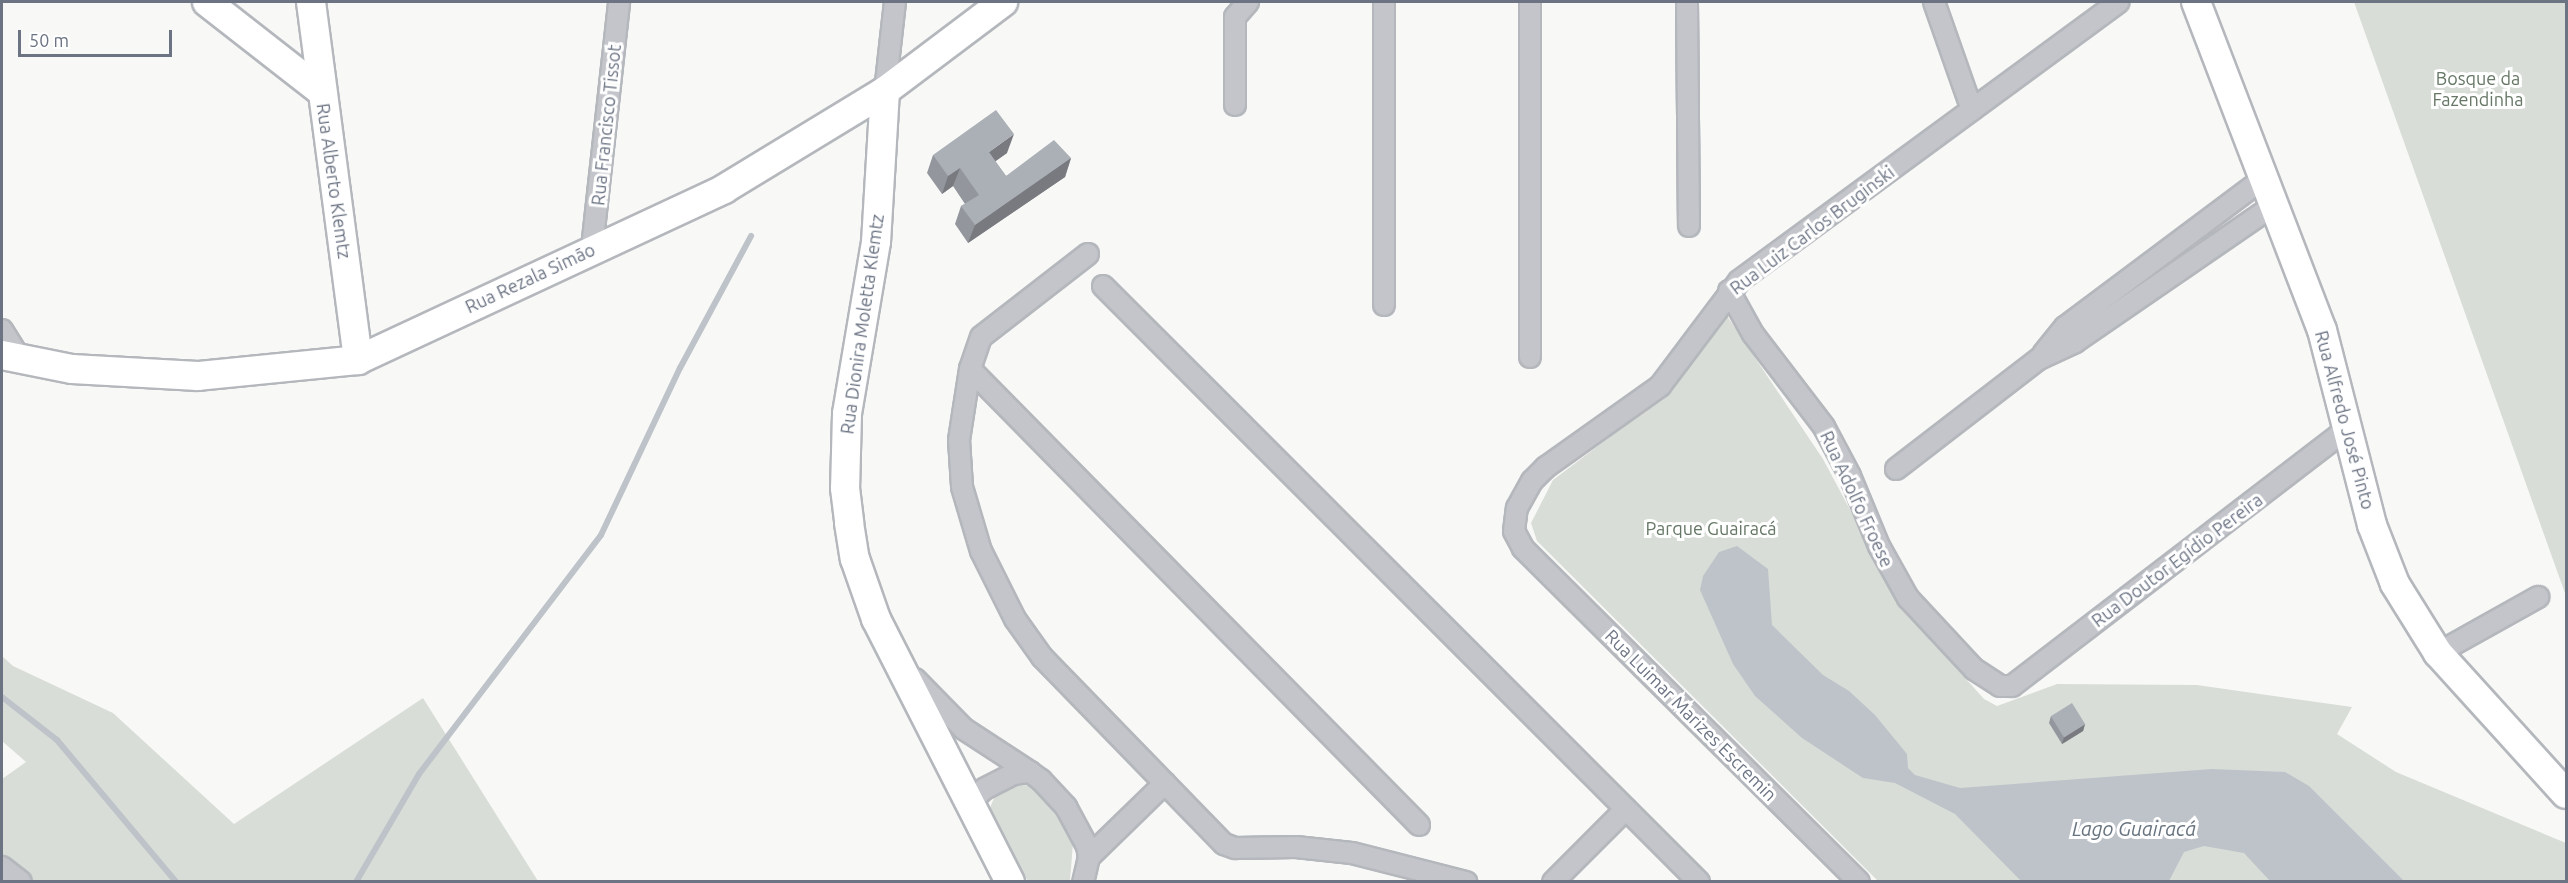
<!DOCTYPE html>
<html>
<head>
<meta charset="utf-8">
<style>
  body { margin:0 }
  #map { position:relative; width:2568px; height:883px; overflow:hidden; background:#f8f9f7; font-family:Ubuntu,sans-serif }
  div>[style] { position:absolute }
  .green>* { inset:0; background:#d8ddd7 }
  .water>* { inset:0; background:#bdc3c9 }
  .stream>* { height:6px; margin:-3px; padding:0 3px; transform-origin:3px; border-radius:3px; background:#bdc3c9 }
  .roads { filter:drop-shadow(2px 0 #b4b7bc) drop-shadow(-2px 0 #b4b7bc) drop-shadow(0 2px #b4b7bc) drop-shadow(0 -2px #b4b7bc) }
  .street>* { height:20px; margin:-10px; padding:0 10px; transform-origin:10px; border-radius:10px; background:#c3c5ca }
  .secondary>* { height:28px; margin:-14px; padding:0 14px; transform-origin:14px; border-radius:14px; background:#fff }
  .wall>* { inset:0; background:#93969d }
  .shaded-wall>* { inset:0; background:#787a7f }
  .building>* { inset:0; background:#abafb6; transform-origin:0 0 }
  span { translate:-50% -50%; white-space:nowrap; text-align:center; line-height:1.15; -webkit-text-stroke:6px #fff; paint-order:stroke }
  .park-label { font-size:18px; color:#676 }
  .street-label { font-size:18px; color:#6c7484 }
  .water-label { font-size:20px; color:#67737f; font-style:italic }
  .frame { position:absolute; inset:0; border:3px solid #6c7484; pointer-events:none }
  .scale { position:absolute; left:18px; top:30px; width:154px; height:27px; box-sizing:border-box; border:3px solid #6c7484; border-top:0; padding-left:8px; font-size:18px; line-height:21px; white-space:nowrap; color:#6c7484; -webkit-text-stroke:4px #fff; paint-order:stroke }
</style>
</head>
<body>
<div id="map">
  <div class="green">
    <div style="clip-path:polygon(2354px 2px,2566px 2px,2566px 596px)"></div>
    <div style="clip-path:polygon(1727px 316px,1823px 459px,1894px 592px,1916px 623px,1984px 699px,1997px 706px,2057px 684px,2197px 685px,2352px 707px,2337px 734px,2396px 772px,2566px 843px,2566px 881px,1878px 881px,1537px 541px,1531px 523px,1553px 480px,1672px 390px)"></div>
    <div style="clip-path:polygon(2px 656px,13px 666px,113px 713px,234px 824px,423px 698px,538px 881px,12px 881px,2px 873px,2px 779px,26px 762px,2px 741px)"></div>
    <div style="clip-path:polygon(1016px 782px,1039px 790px,1060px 813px,1073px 843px,1070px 881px,1028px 881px,1024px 876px,989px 810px,997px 791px)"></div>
  </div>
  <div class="water">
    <div style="clip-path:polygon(1737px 546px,1768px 569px,1772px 625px,1823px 675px,1849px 691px,1875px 715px,1907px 754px,1908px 768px,1915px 775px,1960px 788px,2212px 769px,2285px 772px,2309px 786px,2404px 881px,2270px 881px,2244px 853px,2204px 846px,2184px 852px,2169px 881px,2021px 881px,1955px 814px,1895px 783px,1863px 778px,1802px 738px,1755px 696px,1733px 664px,1700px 590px,1703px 576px,1719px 552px)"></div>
  </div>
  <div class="stream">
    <div style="left:2px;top:697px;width:70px;rotate:38deg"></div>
    <div style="left:57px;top:740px;width:185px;rotate:50deg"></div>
    <div style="left:356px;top:882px;width:125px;rotate:-59.7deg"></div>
    <div style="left:419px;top:774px;width:300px;rotate:-52.7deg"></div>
    <div style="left:601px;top:535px;width:185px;rotate:-64.7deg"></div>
    <div style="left:680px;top:368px;width:150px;rotate:-61.7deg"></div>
  </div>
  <div class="roads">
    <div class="street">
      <div style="left:1687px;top:2px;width:224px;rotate:89.5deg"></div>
      <div style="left:1934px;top:2px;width:114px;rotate:70.6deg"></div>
      <div style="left:885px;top:91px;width:90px;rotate:-83.6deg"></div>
      <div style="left:1235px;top:105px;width:88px;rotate:-90deg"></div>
      <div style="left:1235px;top:17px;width:20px;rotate:-49deg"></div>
      <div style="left:592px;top:248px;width:247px;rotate:-83.7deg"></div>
      <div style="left:1088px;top:254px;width:135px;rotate:142.2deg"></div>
      <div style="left:981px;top:337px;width:34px;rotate:109deg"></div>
      <div style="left:970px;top:369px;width:72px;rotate:98.8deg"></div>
      <div style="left:959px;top:440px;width:47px;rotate:86.3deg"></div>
      <div style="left:962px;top:487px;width:67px;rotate:73.5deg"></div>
      <div style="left:981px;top:551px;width:76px;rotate:63.4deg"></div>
      <div style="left:1015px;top:619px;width:47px;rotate:54.6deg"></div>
      <div style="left:1042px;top:657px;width:261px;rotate:45.8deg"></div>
      <div style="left:1224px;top:844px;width:12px;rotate:20deg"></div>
      <div style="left:1235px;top:848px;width:61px;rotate:-0.9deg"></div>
      <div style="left:1296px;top:847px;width:56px;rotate:6.1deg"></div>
      <div style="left:1352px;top:853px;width:118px;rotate:14.3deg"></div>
      <div style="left:1103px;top:286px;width:843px;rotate:45deg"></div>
      <div style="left:1729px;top:291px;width:49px;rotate:60.8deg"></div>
      <div style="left:1753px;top:334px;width:117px;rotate:52.6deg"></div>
      <div style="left:1824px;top:427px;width:55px;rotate:62deg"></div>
      <div style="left:1850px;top:476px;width:76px;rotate:67.5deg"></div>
      <div style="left:1879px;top:546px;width:60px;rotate:60.9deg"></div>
      <div style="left:1908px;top:598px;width:97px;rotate:47.1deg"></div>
      <div style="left:1974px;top:669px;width:31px;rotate:33deg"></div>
      <div style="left:2000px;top:686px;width:12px"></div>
      <div style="left:2012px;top:686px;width:421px;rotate:-37.5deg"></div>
      <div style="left:1384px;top:305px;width:303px;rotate:-90deg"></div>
      <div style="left:2px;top:330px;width:34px;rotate:58deg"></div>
      <div style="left:2043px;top:354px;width:35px;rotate:-51deg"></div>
      <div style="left:2065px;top:327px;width:247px;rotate:-36.8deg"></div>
      <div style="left:1530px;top:357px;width:355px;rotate:-90deg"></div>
      <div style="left:970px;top:369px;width:640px;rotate:45.44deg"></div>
      <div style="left:1896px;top:469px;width:180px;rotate:-37.6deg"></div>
      <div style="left:2039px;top:359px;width:40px;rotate:-25deg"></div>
      <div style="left:2075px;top:342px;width:240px;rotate:-34.5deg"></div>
      <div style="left:2438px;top:653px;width:115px;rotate:-29.2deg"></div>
      <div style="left:915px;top:679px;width:70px;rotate:45.6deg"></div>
      <div style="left:964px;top:729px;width:79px;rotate:33.1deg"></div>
      <div style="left:971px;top:802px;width:18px;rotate:-45deg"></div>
      <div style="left:984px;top:789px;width:33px;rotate:-27deg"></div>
      <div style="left:1013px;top:774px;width:17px;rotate:-7deg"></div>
      <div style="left:1030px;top:772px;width:14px;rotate:36deg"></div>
      <div style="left:1041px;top:780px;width:37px;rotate:47deg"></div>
      <div style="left:1066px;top:807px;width:44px;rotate:61.7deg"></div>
      <div style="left:1087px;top:846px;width:11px;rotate:80deg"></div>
      <div style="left:1089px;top:857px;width:26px;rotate:103deg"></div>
      <div style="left:1089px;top:857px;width:106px;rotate:-44.2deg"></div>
      <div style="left:2px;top:867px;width:24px;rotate:38deg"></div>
      <div style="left:1553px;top:882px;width:103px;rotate:-45deg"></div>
      <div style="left:1859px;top:882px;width:474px;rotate:-135.2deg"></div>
      <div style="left:1523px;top:548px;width:19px;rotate:-118deg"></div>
      <div style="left:1514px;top:531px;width:23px;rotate:-83deg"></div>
      <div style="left:1517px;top:508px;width:31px;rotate:-61deg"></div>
      <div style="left:1532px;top:481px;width:20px;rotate:-45deg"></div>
      <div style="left:1546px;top:467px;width:140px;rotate:-35.4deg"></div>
      <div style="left:1660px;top:386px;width:131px;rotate:-53deg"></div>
      <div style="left:1739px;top:281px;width:471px;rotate:-36.3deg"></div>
    </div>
    <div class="secondary">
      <div style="left:207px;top:2px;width:146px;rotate:38deg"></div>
      <div style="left:311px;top:2px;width:361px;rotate:82.5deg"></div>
      <div style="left:2196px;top:2px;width:351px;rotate:69deg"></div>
      <div style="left:2322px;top:330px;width:201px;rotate:75.6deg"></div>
      <div style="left:2372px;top:525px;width:63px;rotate:68.7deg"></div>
      <div style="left:2395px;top:584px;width:81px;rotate:58.1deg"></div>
      <div style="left:2438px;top:653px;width:190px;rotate:47.8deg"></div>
      <div style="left:885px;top:91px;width:151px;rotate:93.4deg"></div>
      <div style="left:876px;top:242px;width:174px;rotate:99.6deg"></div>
      <div style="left:847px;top:414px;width:74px;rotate:91.5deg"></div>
      <div style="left:845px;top:488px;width:35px;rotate:83deg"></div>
      <div style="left:849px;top:523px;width:36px;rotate:81deg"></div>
      <div style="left:855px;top:559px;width:64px;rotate:70.7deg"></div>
      <div style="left:876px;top:619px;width:295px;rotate:63deg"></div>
      <div style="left:2px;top:355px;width:71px;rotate:11.3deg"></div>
      <div style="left:72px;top:369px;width:126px;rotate:3.2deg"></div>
      <div style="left:198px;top:376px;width:161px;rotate:-5.7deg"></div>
      <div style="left:358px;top:360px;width:404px;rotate:-25deg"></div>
      <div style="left:724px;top:189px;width:188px;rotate:-31.3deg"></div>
      <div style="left:885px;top:91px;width:148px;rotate:-37deg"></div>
    </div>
  </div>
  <div class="wall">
    <div style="clip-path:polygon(1007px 153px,995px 161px,1006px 176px,1071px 158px,1065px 177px,968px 243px,955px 224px,961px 206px,965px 204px,953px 186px,942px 194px,927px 173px,933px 155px)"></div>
    <div style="clip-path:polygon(2051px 716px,2085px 724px,2083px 731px,2062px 744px,2049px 723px)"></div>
  </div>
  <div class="shaded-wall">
    <div style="clip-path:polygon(1014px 134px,1007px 153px,982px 171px,989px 152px)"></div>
    <div style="clip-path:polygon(1071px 158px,1065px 177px,968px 243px,975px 225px)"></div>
    <div style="clip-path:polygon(960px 168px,953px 186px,942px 194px,948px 176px)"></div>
    <div style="clip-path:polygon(2085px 724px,2083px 731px,2062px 744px,2064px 737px)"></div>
  </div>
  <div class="building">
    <div style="clip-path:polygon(996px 110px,1014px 134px,989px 152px,1006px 176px,1054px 140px,1071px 158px,975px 225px,961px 206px,979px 195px,960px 168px,948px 176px,933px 155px)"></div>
    <div style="left:2072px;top:703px;width:25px;height:25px;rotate:58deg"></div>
  </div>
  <div class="park-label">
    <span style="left:2478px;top:89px">Bosque da<br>Fazendinha</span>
    <span style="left:1711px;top:528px">Parque Guairacá</span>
  </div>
  <div class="street-label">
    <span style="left:606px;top:125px;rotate:-84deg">Rua Francisco Tissot</span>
    <span style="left:334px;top:181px;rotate:82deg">Rua Alberto Klemtz</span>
    <span style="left:1812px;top:230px;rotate:-37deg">Rua Luiz Carlos Bruginski</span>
    <span style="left:530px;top:278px;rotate:-25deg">Rua Rezala Simão</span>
    <span style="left:862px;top:324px;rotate:-82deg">Rua Dionira Moletta Klemtz</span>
    <span style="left:2345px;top:420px;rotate:75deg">Rua Alfredo José Pinto</span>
    <span style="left:1857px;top:499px;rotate:65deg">Rua Adolfo Froese</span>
    <span style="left:2177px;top:560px;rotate:-37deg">Rua Doutor Egídio Pereira</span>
    <span style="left:1691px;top:715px;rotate:45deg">Rua Luimar Marizes Escremin</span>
  </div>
  <div class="water-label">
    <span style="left:2134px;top:828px">Lago Guairacá</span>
  </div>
  <div class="frame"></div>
  <div class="scale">50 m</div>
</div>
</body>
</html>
